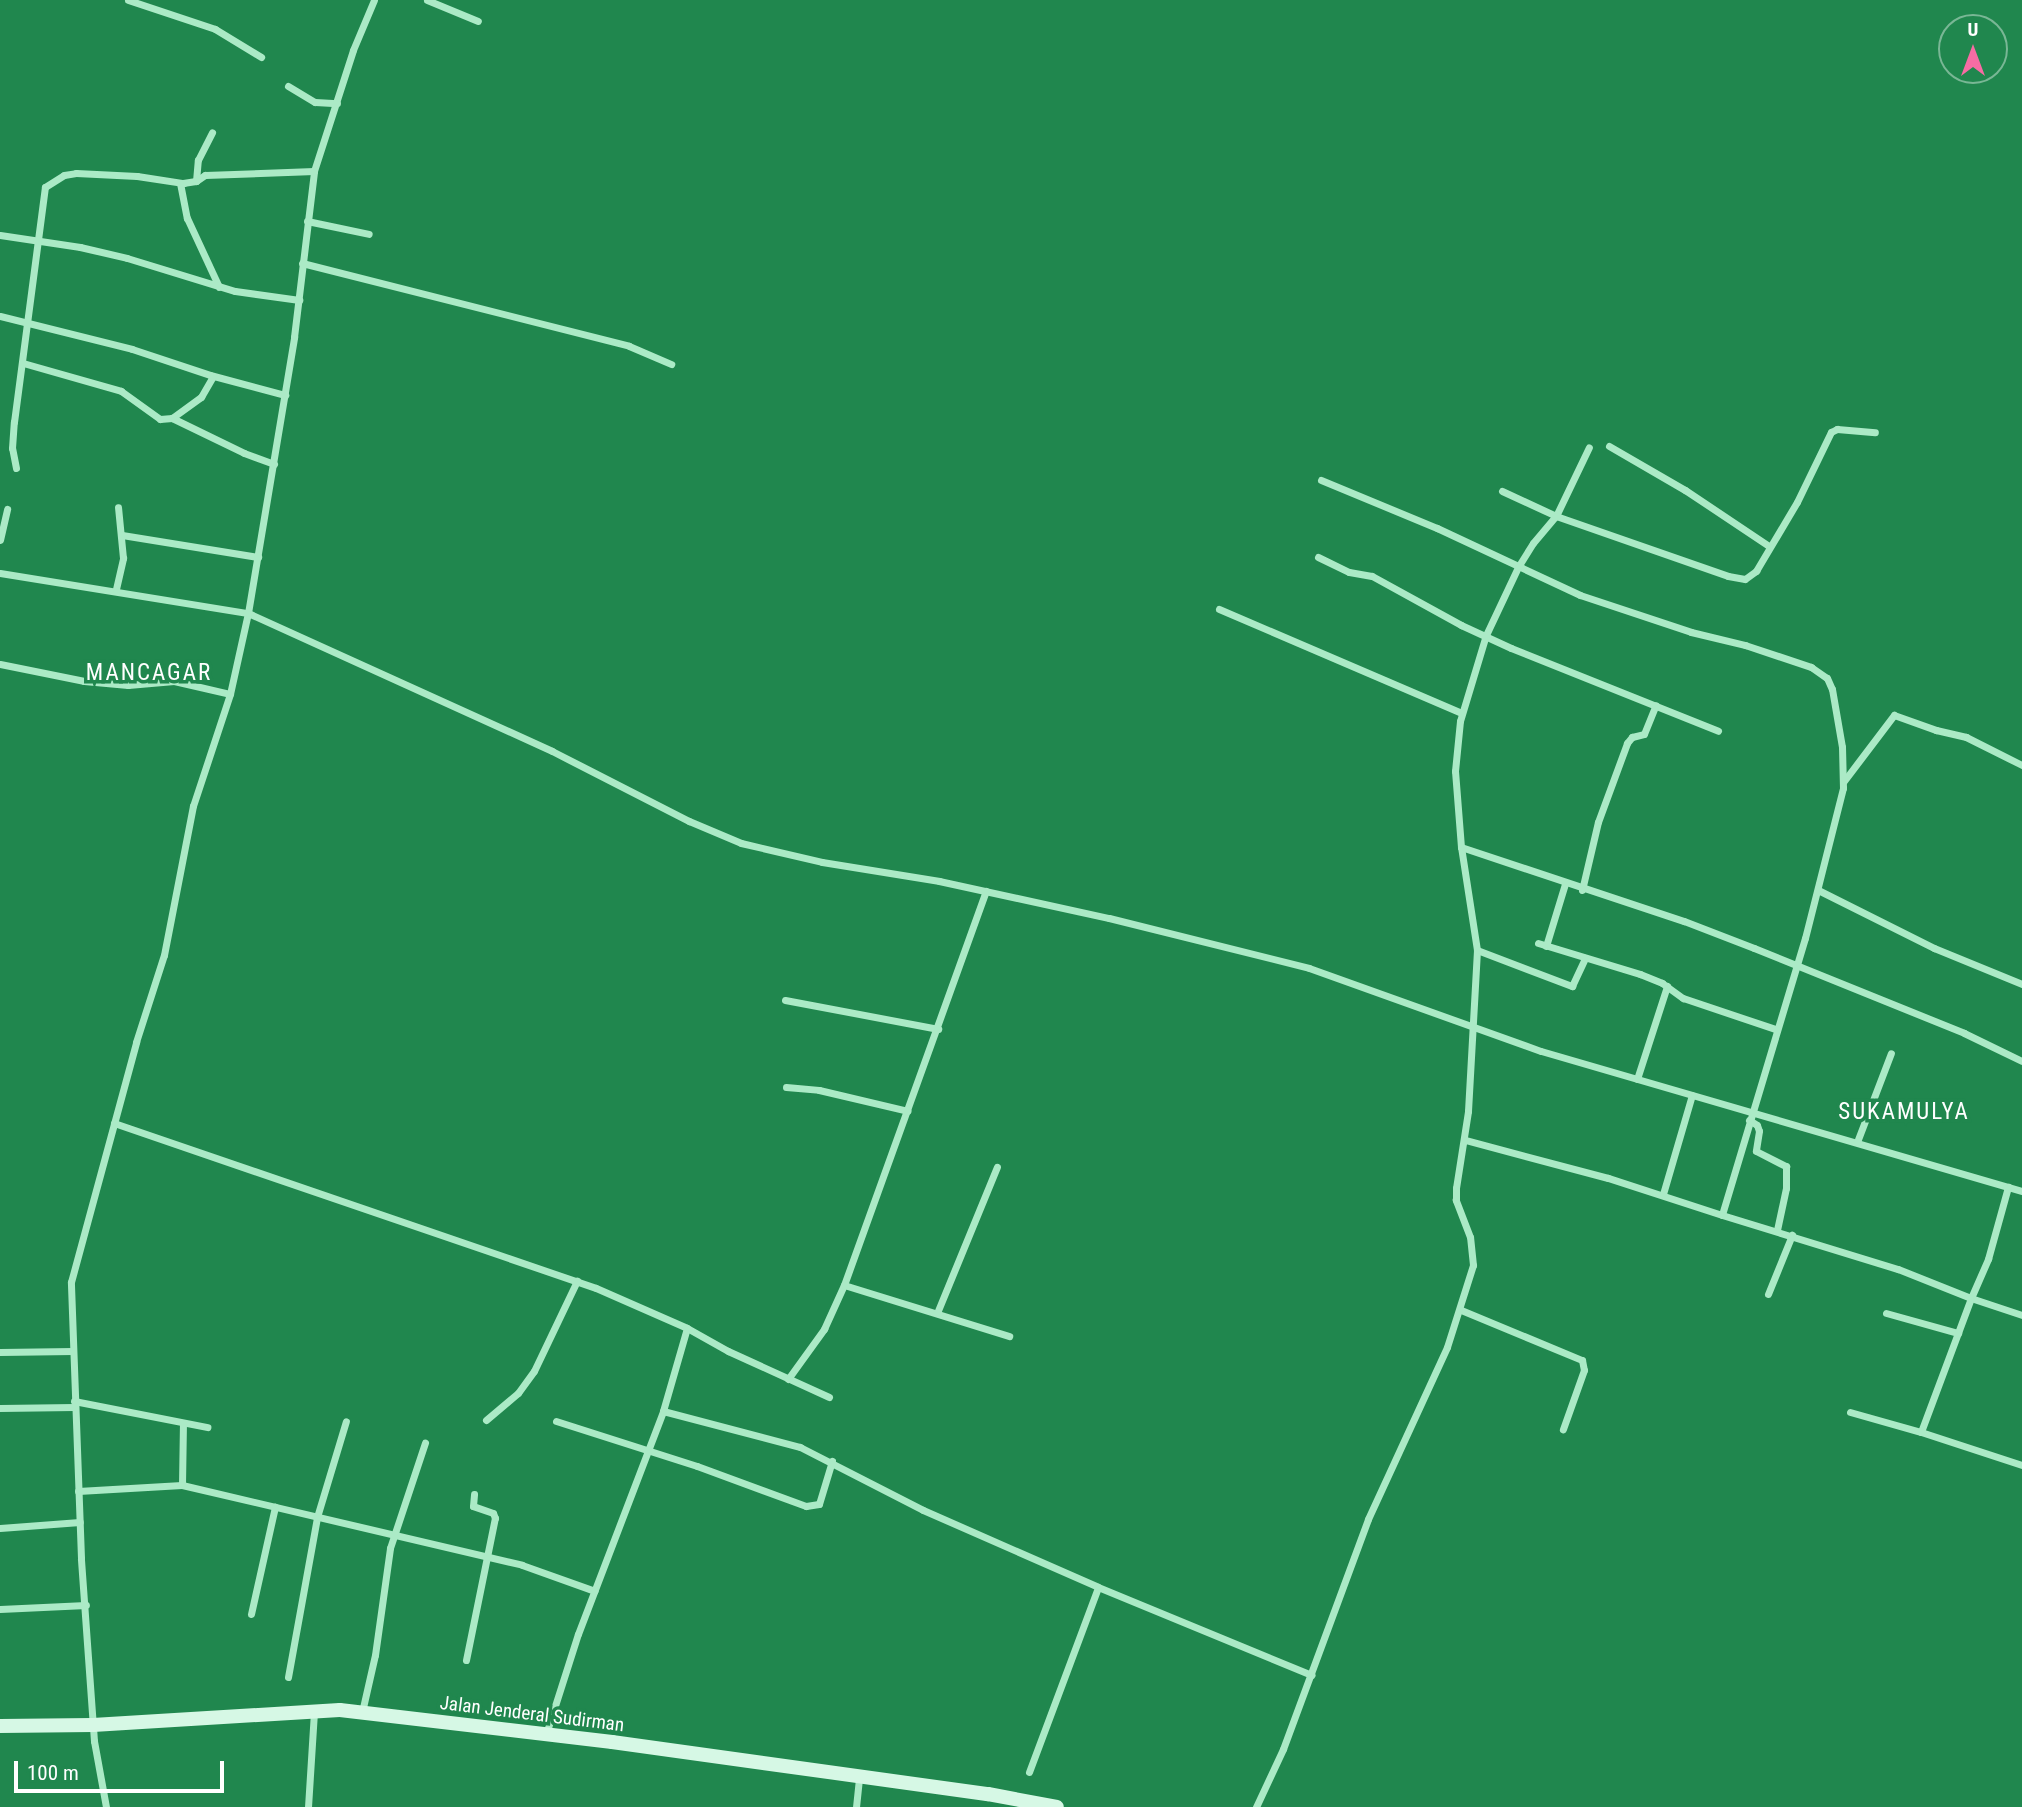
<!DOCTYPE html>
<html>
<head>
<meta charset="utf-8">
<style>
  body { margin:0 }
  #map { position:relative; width:2022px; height:1807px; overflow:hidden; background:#20874e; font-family:"Roboto Condensed",sans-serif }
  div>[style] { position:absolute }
  .street>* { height:7px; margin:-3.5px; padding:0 3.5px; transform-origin:3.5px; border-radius:3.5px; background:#abeac6 }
  .secondary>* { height:14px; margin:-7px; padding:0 7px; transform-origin:7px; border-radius:7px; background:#d6f8e5 }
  span { translate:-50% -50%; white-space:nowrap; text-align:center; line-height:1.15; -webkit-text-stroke:7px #20874e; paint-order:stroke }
  .street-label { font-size:19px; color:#fff }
  .quarter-label { font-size:23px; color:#fff; letter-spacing:2px }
  .north { position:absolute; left:1938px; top:14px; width:70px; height:70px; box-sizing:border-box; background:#20874e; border:2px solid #79b795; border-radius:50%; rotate:0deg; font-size:19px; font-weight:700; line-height:28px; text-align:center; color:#fff }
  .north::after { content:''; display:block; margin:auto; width:24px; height:32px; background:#f76ca4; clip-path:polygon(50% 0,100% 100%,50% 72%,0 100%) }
  .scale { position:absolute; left:14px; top:1761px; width:210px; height:32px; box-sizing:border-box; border:4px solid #fff; border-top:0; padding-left:9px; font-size:21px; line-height:24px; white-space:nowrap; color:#fff; -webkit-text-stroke:5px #20874e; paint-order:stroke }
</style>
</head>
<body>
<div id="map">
  <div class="street">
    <div style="left:128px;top:0;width:92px;rotate:18.4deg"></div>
    <div style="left:215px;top:29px;width:54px;rotate:31.3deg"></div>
    <div style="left:427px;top:0;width:55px;rotate:22.4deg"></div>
    <div style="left:288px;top:86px;width:31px;rotate:31deg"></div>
    <div style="left:315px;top:102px;width:22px;rotate:3deg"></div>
    <div style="left:196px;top:181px;width:21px;rotate:-85deg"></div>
    <div style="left:198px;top:160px;width:31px;rotate:-63deg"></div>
    <div style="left:180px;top:183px;width:36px;rotate:79deg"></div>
    <div style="left:187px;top:218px;width:76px;rotate:65.1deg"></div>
    <div style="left:307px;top:221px;width:63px;rotate:11.8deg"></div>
    <div style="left:0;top:235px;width:81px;rotate:8.5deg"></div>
    <div style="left:80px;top:247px;width:48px;rotate:13.2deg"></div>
    <div style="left:127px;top:258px;width:113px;rotate:17deg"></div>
    <div style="left:235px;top:291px;width:65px;rotate:8deg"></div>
    <div style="left:302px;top:263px;width:337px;rotate:14.2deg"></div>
    <div style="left:629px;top:346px;width:46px;rotate:23.2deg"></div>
    <div style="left:0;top:316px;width:136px;rotate:14deg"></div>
    <div style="left:132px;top:349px;width:82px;rotate:18.4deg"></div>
    <div style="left:210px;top:375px;width:78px;rotate:14.9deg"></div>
    <div style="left:23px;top:363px;width:102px;rotate:15.9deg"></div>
    <div style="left:121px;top:391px;width:48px;rotate:35.7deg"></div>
    <div style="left:160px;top:419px;width:12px;rotate:-5deg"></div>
    <div style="left:172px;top:418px;width:80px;rotate:25.9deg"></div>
    <div style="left:244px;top:453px;width:32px;rotate:20deg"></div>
    <div style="left:172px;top:418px;width:36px;rotate:-36deg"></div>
    <div style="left:201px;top:397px;width:24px;rotate:-60deg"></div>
    <div style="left:1609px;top:446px;width:88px;rotate:30.1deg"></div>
    <div style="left:1685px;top:490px;width:101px;rotate:33.7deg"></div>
    <div style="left:16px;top:468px;width:20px;rotate:-101deg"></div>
    <div style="left:12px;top:448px;width:26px;rotate:-86deg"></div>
    <div style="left:14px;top:422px;width:237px;rotate:-82.5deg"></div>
    <div style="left:45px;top:187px;width:22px;rotate:-32deg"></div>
    <div style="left:64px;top:175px;width:12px;rotate:-9deg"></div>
    <div style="left:76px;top:173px;width:61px;rotate:2.8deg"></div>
    <div style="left:137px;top:176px;width:47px;rotate:8.7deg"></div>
    <div style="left:183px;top:183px;width:13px;rotate:-9deg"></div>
    <div style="left:196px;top:181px;width:11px;rotate:-34deg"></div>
    <div style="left:205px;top:175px;width:109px;rotate:-2.1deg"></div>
    <div style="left:1321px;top:480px;width:126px;rotate:22.5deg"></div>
    <div style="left:1437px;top:528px;width:158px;rotate:25.1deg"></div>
    <div style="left:1580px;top:595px;width:117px;rotate:18.4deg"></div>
    <div style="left:1691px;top:632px;width:56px;rotate:13.5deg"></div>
    <div style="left:1745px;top:645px;width:70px;rotate:18.4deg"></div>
    <div style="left:1811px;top:667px;width:19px;rotate:35deg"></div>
    <div style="left:1827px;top:678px;width:12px;rotate:66deg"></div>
    <div style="left:1832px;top:689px;width:59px;rotate:80.2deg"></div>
    <div style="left:1842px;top:747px;width:41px;rotate:88.6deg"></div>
    <div style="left:1843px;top:788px;width:155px;rotate:104.2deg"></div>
    <div style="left:1805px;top:938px;width:289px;rotate:106.7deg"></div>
    <div style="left:1722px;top:1215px;width:120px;rotate:-162deg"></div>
    <div style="left:1608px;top:1178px;width:148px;rotate:-165.1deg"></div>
    <div style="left:1502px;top:491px;width:60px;rotate:24.8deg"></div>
    <div style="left:1556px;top:516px;width:76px;rotate:-64.4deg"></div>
    <div style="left:122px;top:535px;width:138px;rotate:9.2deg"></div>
    <div style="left:0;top:540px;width:32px;rotate:-77deg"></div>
    <div style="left:1318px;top:557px;width:34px;rotate:26deg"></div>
    <div style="left:1349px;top:572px;width:23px;rotate:10deg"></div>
    <div style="left:1372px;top:576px;width:102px;rotate:28.8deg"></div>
    <div style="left:1461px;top:625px;width:55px;rotate:24.7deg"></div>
    <div style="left:1511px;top:648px;width:223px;rotate:21.8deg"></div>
    <div style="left:0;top:573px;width:251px;rotate:9.2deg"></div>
    <div style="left:248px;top:613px;width:334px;rotate:24.4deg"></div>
    <div style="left:552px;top:751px;width:154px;rotate:27.1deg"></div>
    <div style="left:689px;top:821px;width:56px;rotate:22.9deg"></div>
    <div style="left:741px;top:843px;width:83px;rotate:13.2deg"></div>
    <div style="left:822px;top:862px;width:119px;rotate:9.2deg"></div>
    <div style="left:939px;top:881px;width:174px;rotate:12.3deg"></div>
    <div style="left:1109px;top:918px;width:206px;rotate:14deg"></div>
    <div style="left:1309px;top:968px;width:246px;rotate:19.7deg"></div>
    <div style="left:1541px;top:1051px;width:501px;rotate:16.23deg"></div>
    <div style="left:116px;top:589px;width:32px;rotate:-77deg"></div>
    <div style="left:123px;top:558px;width:51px;rotate:-95.6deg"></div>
    <div style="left:1219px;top:609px;width:264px;rotate:23.2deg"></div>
    <div style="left:0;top:664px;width:86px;rotate:11.4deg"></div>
    <div style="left:84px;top:681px;width:44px;rotate:5.2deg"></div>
    <div style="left:128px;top:685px;width:46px;rotate:-5deg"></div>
    <div style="left:174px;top:681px;width:57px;rotate:13.1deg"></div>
    <div style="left:1844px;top:781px;width:83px;rotate:-52.9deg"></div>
    <div style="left:1894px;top:715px;width:45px;rotate:19.7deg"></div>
    <div style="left:1936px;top:730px;width:31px;rotate:13deg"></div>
    <div style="left:1966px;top:737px;width:63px;rotate:26.6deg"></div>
    <div style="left:1461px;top:847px;width:235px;rotate:18.4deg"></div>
    <div style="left:1684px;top:921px;width:75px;rotate:21.1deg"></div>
    <div style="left:1754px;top:948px;width:227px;rotate:22deg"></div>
    <div style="left:1964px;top:1033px;width:64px;rotate:25.8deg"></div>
    <div style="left:1582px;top:890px;width:70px;rotate:-76.8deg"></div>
    <div style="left:1598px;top:822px;width:84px;rotate:-69.8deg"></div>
    <div style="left:1627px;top:743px;width:8px;rotate:-50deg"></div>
    <div style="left:1632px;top:737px;width:12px;rotate:-14deg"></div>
    <div style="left:1644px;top:734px;width:31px;rotate:-68deg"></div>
    <div style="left:1818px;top:890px;width:130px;rotate:26.6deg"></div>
    <div style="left:1934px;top:948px;width:95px;rotate:22.2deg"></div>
    <div style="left:1538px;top:943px;width:107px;rotate:16.9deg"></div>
    <div style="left:1640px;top:974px;width:24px;rotate:22deg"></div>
    <div style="left:1662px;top:983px;width:26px;rotate:36deg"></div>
    <div style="left:1683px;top:998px;width:97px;rotate:18.6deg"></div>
    <div style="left:1546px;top:946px;width:65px;rotate:-73deg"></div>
    <div style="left:1477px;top:950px;width:102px;rotate:20.8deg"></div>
    <div style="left:1572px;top:986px;width:31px;rotate:-65deg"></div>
    <div style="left:785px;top:1000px;width:156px;rotate:10.7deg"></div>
    <div style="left:1637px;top:1079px;width:98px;rotate:-72.1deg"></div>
    <div style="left:786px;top:1087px;width:33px;rotate:5deg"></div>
    <div style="left:819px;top:1090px;width:91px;rotate:13.3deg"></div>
    <div style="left:1749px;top:1120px;width:9px;rotate:32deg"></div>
    <div style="left:1757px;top:1125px;width:6px;rotate:72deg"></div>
    <div style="left:1759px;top:1131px;width:20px;rotate:99deg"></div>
    <div style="left:1756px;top:1151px;width:34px;rotate:27deg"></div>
    <div style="left:1786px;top:1166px;width:22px;rotate:90deg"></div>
    <div style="left:1786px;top:1188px;width:43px;rotate:102.1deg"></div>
    <div style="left:114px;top:1123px;width:509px;rotate:18.9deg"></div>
    <div style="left:596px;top:1288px;width:99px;rotate:23.7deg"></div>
    <div style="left:687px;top:1328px;width:47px;rotate:29.3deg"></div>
    <div style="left:728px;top:1351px;width:111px;rotate:24.5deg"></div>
    <div style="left:1857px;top:1142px;width:95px;rotate:-69.1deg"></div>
    <div style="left:1663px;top:1194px;width:103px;rotate:-73.7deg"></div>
    <div style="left:1722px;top:1215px;width:184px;rotate:17.1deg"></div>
    <div style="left:1898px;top:1269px;width:79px;rotate:21.7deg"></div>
    <div style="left:1971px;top:1298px;width:43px;rotate:-66.4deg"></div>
    <div style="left:1988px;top:1259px;width:75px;rotate:-74.5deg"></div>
    <div style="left:844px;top:1285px;width:173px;rotate:17.2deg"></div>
    <div style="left:1768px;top:1294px;width:64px;rotate:-67.9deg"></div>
    <div style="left:1461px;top:1310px;width:131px;rotate:22.5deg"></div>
    <div style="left:1582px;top:1360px;width:10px;rotate:79deg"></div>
    <div style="left:1584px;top:1370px;width:63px;rotate:109.6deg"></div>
    <div style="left:937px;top:1313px;width:158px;rotate:-67.7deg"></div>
    <div style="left:1886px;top:1313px;width:75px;rotate:15.5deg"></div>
    <div style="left:2022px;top:1315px;width:54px;rotate:-161.6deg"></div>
    <div style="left:1971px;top:1298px;width:143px;rotate:110.5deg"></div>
    <div style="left:1921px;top:1432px;width:106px;rotate:18.1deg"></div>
    <div style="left:0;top:1352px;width:73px;rotate:-0.8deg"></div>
    <div style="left:788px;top:1379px;width:62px;rotate:-54.2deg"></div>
    <div style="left:824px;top:1329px;width:48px;rotate:-65.6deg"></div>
    <div style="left:844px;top:1285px;width:419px;rotate:-70.2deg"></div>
    <div style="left:74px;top:1401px;width:136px;rotate:11.1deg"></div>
    <div style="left:0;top:1408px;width:74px;rotate:-0.8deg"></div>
    <div style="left:663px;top:1411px;width:142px;rotate:14.7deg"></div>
    <div style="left:800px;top:1447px;width:138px;rotate:27.1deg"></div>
    <div style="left:923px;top:1510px;width:191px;rotate:23.7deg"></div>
    <div style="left:1850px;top:1412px;width:74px;rotate:15.7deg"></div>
    <div style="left:486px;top:1420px;width:42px;rotate:-40.2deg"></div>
    <div style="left:518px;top:1393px;width:27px;rotate:-54deg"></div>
    <div style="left:534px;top:1371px;width:100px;rotate:-64.5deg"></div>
    <div style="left:556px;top:1421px;width:148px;rotate:17.7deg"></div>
    <div style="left:697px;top:1466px;width:116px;rotate:20.2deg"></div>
    <div style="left:806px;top:1506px;width:13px;rotate:-9deg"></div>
    <div style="left:819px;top:1504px;width:45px;rotate:-73.2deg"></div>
    <div style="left:182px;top:1485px;width:62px;rotate:-89.1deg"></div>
    <div style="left:78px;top:1491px;width:104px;rotate:-3.3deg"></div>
    <div style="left:182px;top:1485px;width:349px;rotate:13.2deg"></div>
    <div style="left:522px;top:1565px;width:77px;rotate:19.6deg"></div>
    <div style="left:0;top:1528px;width:80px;rotate:-4.3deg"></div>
    <div style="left:0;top:1609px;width:86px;rotate:-2.7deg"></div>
    <div style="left:251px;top:1614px;width:110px;rotate:-77.4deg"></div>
    <div style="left:466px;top:1660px;width:145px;rotate:-78.5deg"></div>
    <div style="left:495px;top:1518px;width:5px;rotate:-112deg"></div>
    <div style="left:493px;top:1513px;width:21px;rotate:-161deg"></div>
    <div style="left:473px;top:1506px;width:12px;rotate:-85deg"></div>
    <div style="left:288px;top:1677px;width:163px;rotate:-79.7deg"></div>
    <div style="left:317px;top:1517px;width:100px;rotate:-73.2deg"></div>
    <div style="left:362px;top:1712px;width:58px;rotate:-77.2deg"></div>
    <div style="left:375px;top:1655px;width:108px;rotate:-82deg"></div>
    <div style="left:390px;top:1548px;width:111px;rotate:-71.6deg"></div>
    <div style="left:546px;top:1734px;width:105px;rotate:-72.3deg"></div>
    <div style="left:578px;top:1634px;width:239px;rotate:-69.1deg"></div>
    <div style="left:663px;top:1411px;width:86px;rotate:-73.9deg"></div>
    <div style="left:1029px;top:1772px;width:197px;rotate:-69.5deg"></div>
    <div style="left:1098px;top:1587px;width:231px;rotate:22.4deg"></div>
    <div style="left:106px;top:1807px;width:67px;rotate:-100.3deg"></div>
    <div style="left:94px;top:1741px;width:183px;rotate:-94.1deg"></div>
    <div style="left:81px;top:1558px;width:276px;rotate:-92.1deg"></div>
    <div style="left:71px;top:1282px;width:249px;rotate:-74.8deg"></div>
    <div style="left:136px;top:1042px;width:91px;rotate:-72.2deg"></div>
    <div style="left:164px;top:955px;width:152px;rotate:-79deg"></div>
    <div style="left:193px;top:806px;width:118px;rotate:-71.7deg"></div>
    <div style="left:230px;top:694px;width:83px;rotate:-77.5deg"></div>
    <div style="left:248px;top:613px;width:280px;rotate:-80.5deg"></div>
    <div style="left:294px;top:337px;width:167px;rotate:-83.1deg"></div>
    <div style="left:314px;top:171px;width:127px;rotate:-72.1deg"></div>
    <div style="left:353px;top:50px;width:54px;rotate:-67.2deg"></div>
    <div style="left:308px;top:1807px;width:96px;rotate:-86.4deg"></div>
    <div style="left:856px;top:1807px;width:31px;rotate:-84deg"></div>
    <div style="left:1256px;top:1807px;width:64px;rotate:-65deg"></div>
    <div style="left:1283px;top:1749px;width:245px;rotate:-69.7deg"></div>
    <div style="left:1368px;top:1519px;width:189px;rotate:-65.3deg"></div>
    <div style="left:1447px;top:1347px;width:86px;rotate:-72.4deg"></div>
    <div style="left:1473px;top:1265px;width:28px;rotate:-96deg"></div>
    <div style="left:1470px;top:1237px;width:40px;rotate:-111deg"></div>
    <div style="left:1456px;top:1200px;width:12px;rotate:-90deg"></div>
    <div style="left:1456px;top:1188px;width:78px;rotate:-81.1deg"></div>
    <div style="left:1468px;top:1111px;width:161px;rotate:-86.8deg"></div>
    <div style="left:1477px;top:950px;width:104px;rotate:-98.8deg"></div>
    <div style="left:1461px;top:847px;width:76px;rotate:-94.5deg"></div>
    <div style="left:1455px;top:771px;width:50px;rotate:-84.3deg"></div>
    <div style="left:1460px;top:721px;width:90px;rotate:-73.2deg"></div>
    <div style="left:1486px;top:635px;width:75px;rotate:-64.8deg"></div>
    <div style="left:1518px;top:567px;width:28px;rotate:-58deg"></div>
    <div style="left:1533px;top:543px;width:35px;rotate:-50deg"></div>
    <div style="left:1556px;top:516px;width:182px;rotate:19.2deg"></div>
    <div style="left:1728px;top:576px;width:17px;rotate:10deg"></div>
    <div style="left:1745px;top:579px;width:14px;rotate:-36deg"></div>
    <div style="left:1756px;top:571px;width:80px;rotate:-59.3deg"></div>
    <div style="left:1797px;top:502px;width:78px;rotate:-64.1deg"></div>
    <div style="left:1831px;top:432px;width:7px;rotate:-27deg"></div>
    <div style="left:1837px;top:429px;width:38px;rotate:5deg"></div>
  </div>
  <div class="secondary">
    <div style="left:0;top:1726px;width:93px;rotate:-0.6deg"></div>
    <div style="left:93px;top:1725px;width:247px;rotate:-3.5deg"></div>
    <div style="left:340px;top:1710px;width:274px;rotate:6.7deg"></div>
    <div style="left:612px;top:1742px;width:380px;rotate:7.9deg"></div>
    <div style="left:988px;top:1794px;width:70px;rotate:10.7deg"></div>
  </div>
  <div class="street-label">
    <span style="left:532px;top:1714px;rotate:7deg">Jalan Jenderal Sudirman</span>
  </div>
  <div class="quarter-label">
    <span style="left:149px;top:673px">MANCAGAR</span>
    <span style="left:1904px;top:1112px">SUKAMULYA</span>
  </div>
  <div class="north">U</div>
  <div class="scale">100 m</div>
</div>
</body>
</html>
